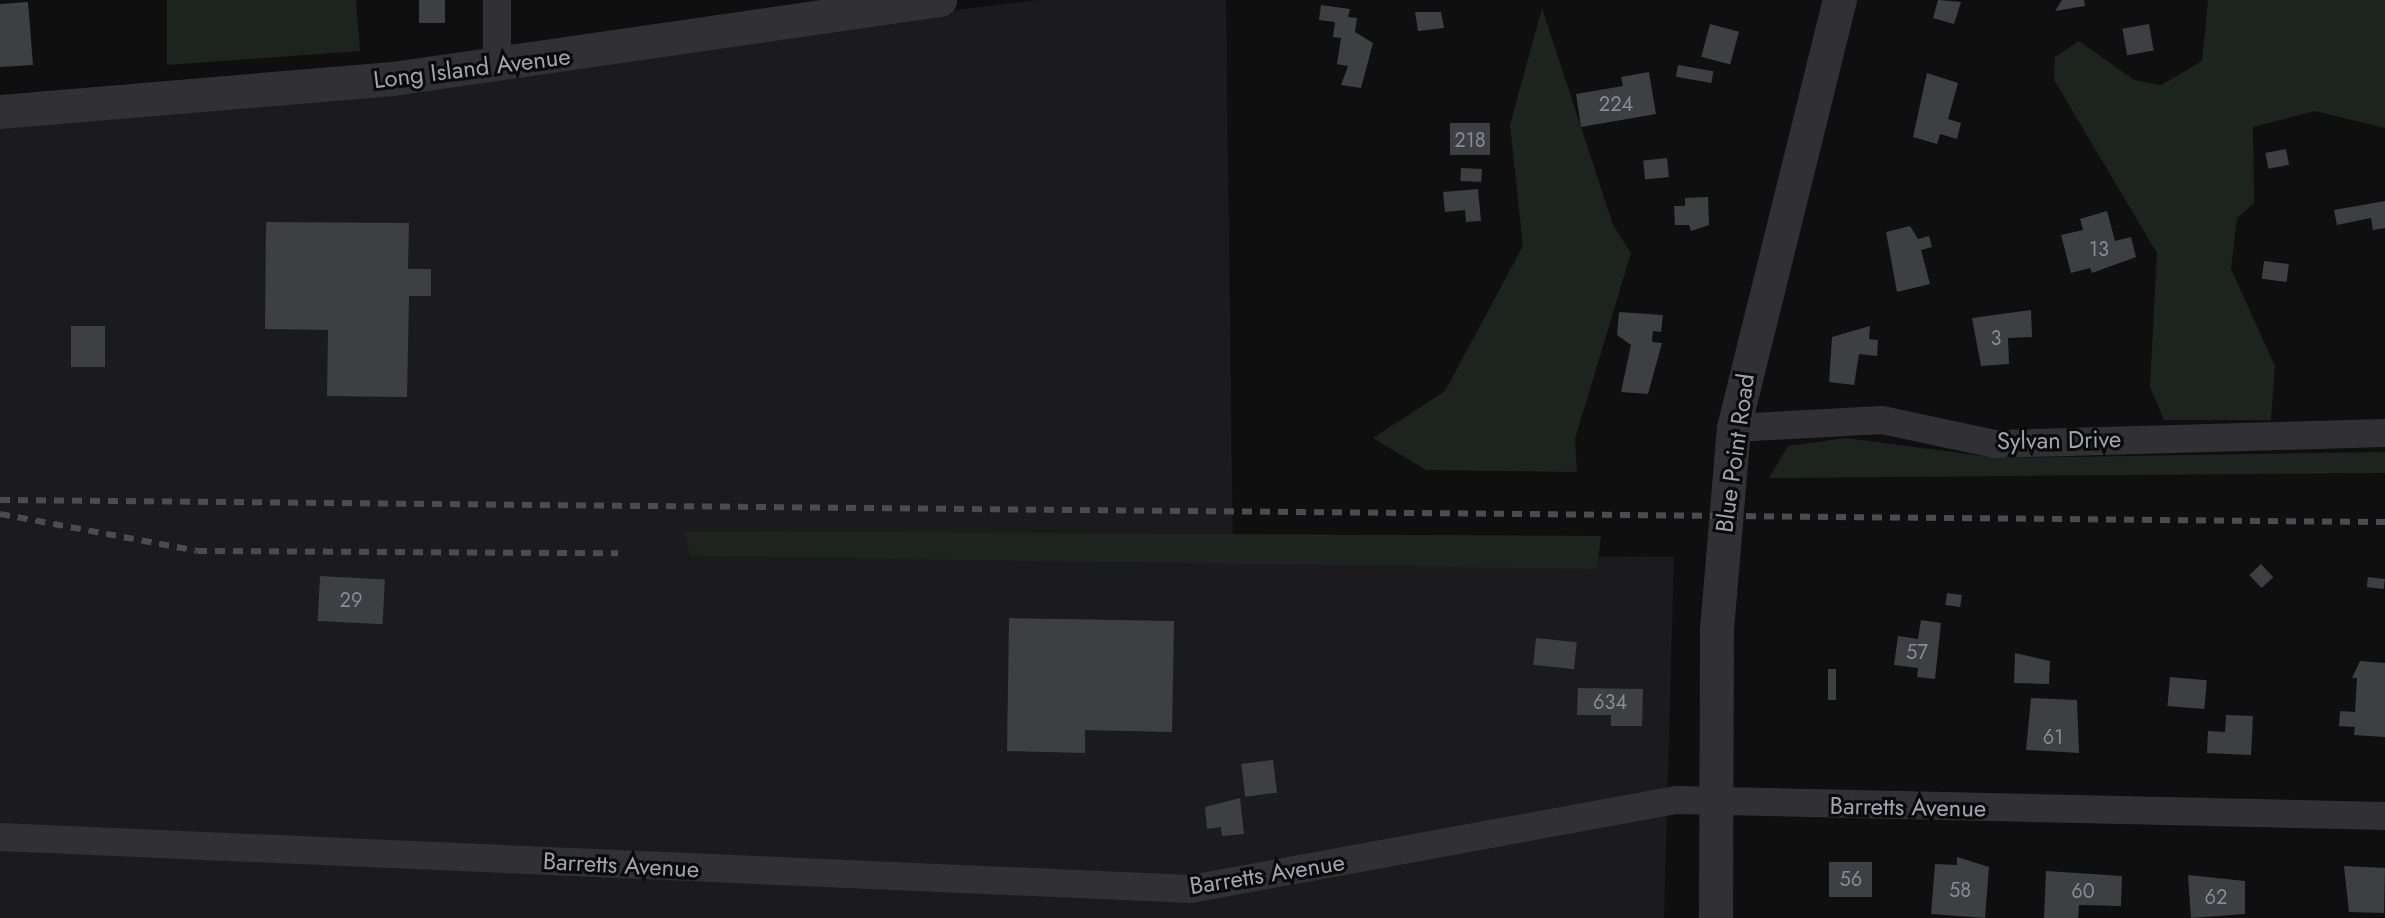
<!DOCTYPE html>
<html>
<head>
<meta charset="utf-8">
<style>
  body { margin:0 }
  #map { position:relative; width:2385px; height:918px; overflow:hidden; background:#0f0f10; font-family:Jost,sans-serif }
  div>[style] { position:absolute }
  .built>* { inset:0; background:#1b1b1d }
  .green>* { inset:0; background:#1d241f }
  .building>* { inset:0; background:#3e3f43; transform-origin:0 0 }
  .minor>* { height:28px; margin:-14px; padding:0 14px; transform-origin:14px; border-radius:14px; background:#303035 }
  .tertiary>* { height:34px; margin:-17px; padding:0 17px; transform-origin:17px; border-radius:17px; background:#303035 }
  .rail>* { height:6px; margin-top:-3px; transform-origin:0; background:repeating-linear-gradient(90deg,#4a4c52 0 10px,transparent 0 18px) }
  span { translate:-50% -50%; white-space:nowrap; text-align:center; line-height:1.15; -webkit-text-stroke:6px #0a0a0b; paint-order:stroke }
  .number-label { font-size:20px; color:#888b96 }
  .number-label span { -webkit-text-stroke-width:0 }
  .street-label { font-size:24px; color:#a0a4b1 }
</style>
</head>
<body>
<div id="map">
  <div class="built">
    <div style="clip-path:polygon(1039px 0,1226px 0,1233px 554px,1674px 557px,1664px 918px,0 918px,0 123px)"></div>
  </div>
  <div class="green">
    <div style="clip-path:polygon(167px 0,356px 0,360px 51px,167px 65px)"></div>
    <div style="clip-path:polygon(2208px 0,2385px 0,2385px 128px,2315px 111px,2253px 127px,2254px 203px,2237px 218px,2231px 269px,2275px 366px,2271px 420px,2164px 420px,2150px 387px,2157px 253px,2054px 80px,2055px 57px,2079px 41px,2134px 80px,2161px 85px,2202px 61px)"></div>
    <div style="clip-path:polygon(1542px 8px,1613px 225px,1631px 253px,1575px 439px,1577px 472px,1426px 470px,1373px 438px,1445px 391px,1523px 246px,1510px 125px)"></div>
    <div style="clip-path:polygon(1846px 438px,1998px 458px,2385px 452px,2385px 473px,1769px 478px,1788px 446px)"></div>
    <div style="clip-path:polygon(684px 531px,1601px 536px,1597px 569px,690px 556px)"></div>
  </div>
  <div class="building">
    <div style="left:419px;top:0;width:26px;height:23px"></div>
    <div style="clip-path:polygon(1938px 0,1961px 2px,1954px 24px,1933px 18px)"></div>
    <div style="clip-path:polygon(2062px 0,2084px 0,2085px 6px,2055px 11px)"></div>
    <div style="clip-path:polygon(28px 2px,33px 65px,0 67px,0 4px)"></div>
    <div style="clip-path:polygon(1321px 5px,1350px 9px,1348px 17px,1357px 18px,1355px 32px,1373px 43px,1361px 88px,1341px 85px,1348px 66px,1337px 64px,1341px 38px,1333px 37px,1335px 22px,1319px 20px)"></div>
    <div style="clip-path:polygon(1415px 12px,1441px 12px,1444px 28px,1418px 31px)"></div>
    <div style="left:1710px;top:24px;width:30px;height:34px;rotate:15deg"></div>
    <div style="left:2149px;top:24px;width:27px;height:27px;rotate:80deg"></div>
    <div style="left:1678px;top:65px;width:36px;height:12px;rotate:10deg"></div>
    <div style="clip-path:polygon(1649px 72px,1656px 114px,1581px 127px,1576px 94px,1623px 86px,1621px 77px)"></div>
    <div style="clip-path:polygon(1927px 73px,1958px 83px,1948px 119px,1961px 123px,1957px 139px,1940px 134px,1937px 144px,1913px 137px)"></div>
    <div style="left:1450px;top:123px;width:40px;height:32px"></div>
    <div style="left:2286px;top:149px;width:16px;height:21px;rotate:79deg"></div>
    <div style="left:1667px;top:158px;width:19px;height:24px;rotate:84deg"></div>
    <div style="left:1461px;top:168px;width:21px;height:13px;rotate:3deg"></div>
    <div style="clip-path:polygon(1478px 189px,1481px 221px,1466px 222px,1465px 210px,1445px 212px,1443px 192px)"></div>
    <div style="clip-path:polygon(1708px 197px,1709px 225px,1691px 231px,1689px 225px,1675px 225px,1674px 206px,1685px 206px,1685px 198px)"></div>
    <div style="clip-path:polygon(2385px 201px,2385px 228px,2373px 230px,2371px 218px,2337px 225px,2334px 210px)"></div>
    <div style="clip-path:polygon(2107px 211px,2115px 241px,2131px 237px,2136px 257px,2092px 273px,2090px 268px,2071px 273px,2061px 235px,2083px 230px,2080px 219px)"></div>
    <div style="clip-path:polygon(266px 222px,409px 223px,408px 269px,431px 269px,431px 296px,409px 296px,407px 397px,327px 396px,328px 330px,265px 329px)"></div>
    <div style="clip-path:polygon(1910px 226px,1918px 239px,1929px 236px,1932px 247px,1921px 250px,1930px 284px,1897px 292px,1886px 232px)"></div>
    <div style="left:2264px;top:261px;width:25px;height:18px;rotate:7deg"></div>
    <div style="clip-path:polygon(2031px 310px,2032px 337px,2008px 338px,2009px 364px,1981px 366px,1972px 318px)"></div>
    <div style="clip-path:polygon(1619px 312px,1663px 315px,1661px 332px,1653px 331px,1652px 342px,1662px 343px,1648px 394px,1621px 392px,1631px 345px,1617px 335px)"></div>
    <div style="left:105px;top:326px;width:41px;height:34px;rotate:90deg"></div>
    <div style="clip-path:polygon(1870px 326px,1869px 339px,1878px 340px,1877px 356px,1859px 354px,1854px 385px,1829px 382px,1832px 337px)"></div>
    <div style="left:2261px;top:564px;width:18px;height:16px;rotate:47deg"></div>
    <div style="left:320px;top:576px;width:65px;height:45px;rotate:3deg"></div>
    <div style="left:2368px;top:577px;width:17px;height:10px;rotate:7deg"></div>
    <div style="left:1947px;top:593px;width:15px;height:12px;rotate:8deg"></div>
    <div style="clip-path:polygon(1009px 618px,1174px 621px,1172px 732px,1085px 730px,1085px 753px,1007px 751px)"></div>
    <div style="clip-path:polygon(1921px 620px,1941px 623px,1935px 679px,1917px 677px,1918px 668px,1894px 665px,1898px 636px,1918px 639px)"></div>
    <div style="left:1536px;top:638px;width:41px;height:27px;rotate:6deg"></div>
    <div style="clip-path:polygon(2015px 653px,2050px 661px,2049px 684px,2014px 683px)"></div>
    <div style="clip-path:polygon(2360px 661px,2385px 663px,2385px 737px,2354px 735px,2355px 727px,2339px 726px,2340px 711px,2355px 712px,2357px 678px,2352px 678px)"></div>
    <div style="left:1828px;top:669px;width:8px;height:31px"></div>
    <div style="left:2170px;top:677px;width:37px;height:29px;rotate:5deg"></div>
    <div style="clip-path:polygon(1578px 688px,1643px 689px,1642px 726px,1611px 726px,1611px 715px,1577px 715px)"></div>
    <div style="clip-path:polygon(2031px 698px,2077px 700px,2079px 753px,2026px 750px)"></div>
    <div style="clip-path:polygon(2226px 715px,2253px 716px,2251px 755px,2207px 753px,2208px 731px,2225px 732px)"></div>
    <div style="left:1273px;top:760px;width:33px;height:32px;rotate:83deg"></div>
    <div style="clip-path:polygon(1240px 798px,1244px 834px,1222px 836px,1221px 827px,1207px 829px,1205px 807px)"></div>
    <div style="clip-path:polygon(1957px 857px,1989px 867px,1985px 918px,1931px 914px,1935px 864px,1957px 865px)"></div>
    <div style="left:1829px;top:862px;width:43px;height:35px"></div>
    <div style="clip-path:polygon(2344px 866px,2385px 868px,2384px 913px,2349px 912px)"></div>
    <div style="clip-path:polygon(2046px 871px,2122px 876px,2121px 906px,2079px 905px,2078px 918px,2044px 918px)"></div>
    <div style="clip-path:polygon(2188px 875px,2245px 881px,2245px 914px,2191px 918px)"></div>
  </div>
  <div class="minor">
    <div style="left:497px;top:0;width:66px;rotate:90deg"></div>
    <div style="left:1734px;top:428px;width:148px;rotate:-3.1deg"></div>
    <div style="left:1882px;top:420px;width:116px;rotate:12deg"></div>
    <div style="left:1995px;top:444px;width:390px;rotate:-1.6deg"></div>
    <div style="left:0;top:837px;width:1192px;rotate:2.5deg"></div>
    <div style="left:1191px;top:889px;width:493px;rotate:-10.4deg"></div>
    <div style="left:1676px;top:800px;width:709px;rotate:1.29deg"></div>
  </div>
  <div class="tertiary">
    <div style="left:0;top:112px;width:394px;rotate:-4.8deg"></div>
    <div style="left:393px;top:79px;width:553px;rotate:-8.22deg"></div>
    <div style="left:1716px;top:918px;width:288px;rotate:-89.8deg"></div>
    <div style="left:1717px;top:630px;width:203px;rotate:-85.2deg"></div>
    <div style="left:1734px;top:428px;width:441px;rotate:-76.1deg"></div>
  </div>
  <div class="rail">
    <div style="left:0;top:500px;width:2385px;rotate:0.53deg"></div>
    <div style="left:0;top:514px;width:200px;rotate:10.6deg"></div>
    <div style="left:197px;top:551px;width:421px;rotate:0.3deg"></div>
  </div>
  <div class="number-label">
    <span style="left:1616px;top:104px">224</span>
    <span style="left:1470px;top:140px">218</span>
    <span style="left:2099px;top:249px">13</span>
    <span style="left:1996px;top:338px">3</span>
    <span style="left:351px;top:600px">29</span>
    <span style="left:1917px;top:652px">57</span>
    <span style="left:1610px;top:702px">634</span>
    <span style="left:2053px;top:737px">61</span>
    <span style="left:1851px;top:879px">56</span>
    <span style="left:1960px;top:890px">58</span>
    <span style="left:2083px;top:891px">60</span>
    <span style="left:2216px;top:897px">62</span>
  </div>
  <div class="street-label">
    <span style="left:472px;top:68px;rotate:-7deg">Long Island Avenue</span>
    <span style="left:2059px;top:440px;rotate:-1deg">Sylvan Drive</span>
    <span style="left:1735px;top:453px;rotate:-82deg">Blue Point Road</span>
    <span style="left:1908px;top:807px;rotate:1deg">Barretts Avenue</span>
    <span style="left:621px;top:865px;rotate:3deg">Barretts Avenue</span>
    <span style="left:1267px;top:874px;rotate:-9deg">Barretts Avenue</span>
  </div>
</div>
</body>
</html>
